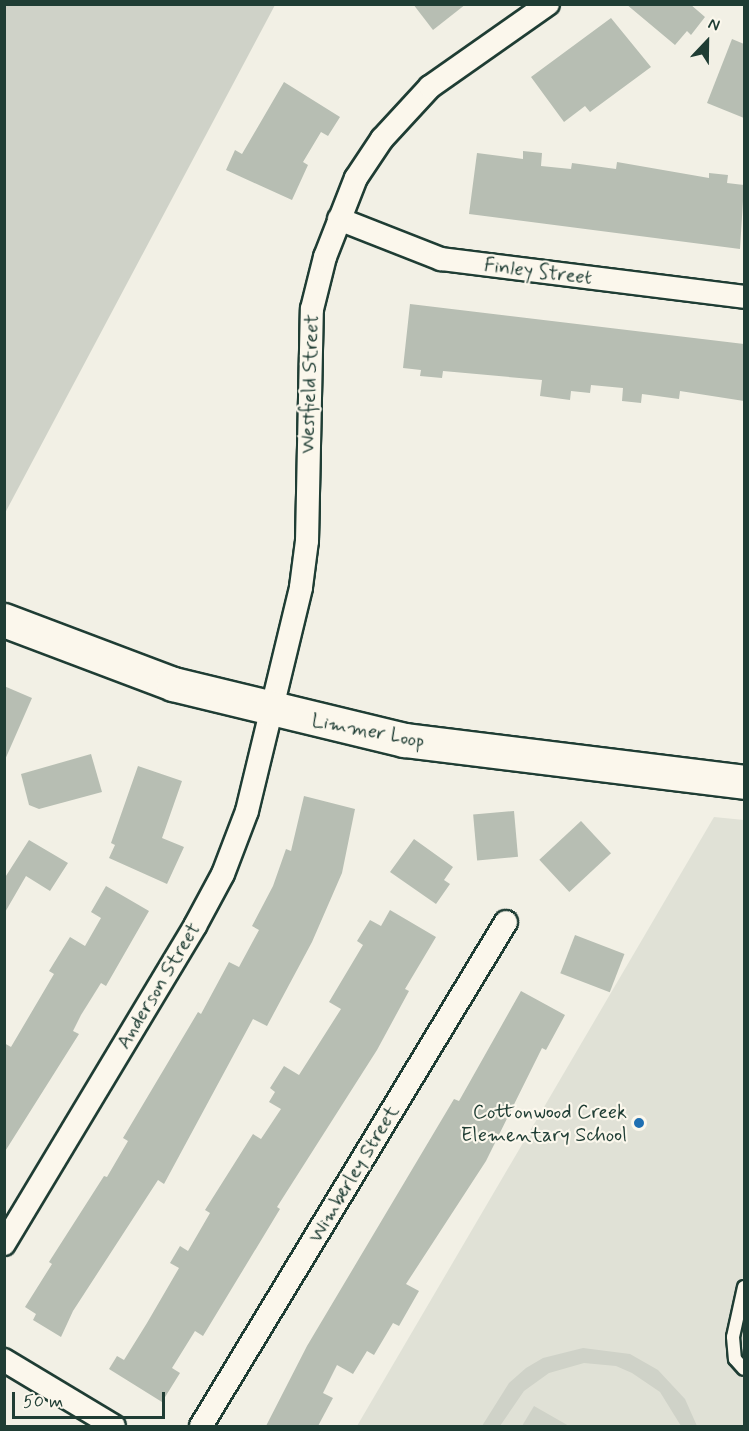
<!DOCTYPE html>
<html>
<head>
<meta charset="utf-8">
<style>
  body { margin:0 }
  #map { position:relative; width:749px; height:1431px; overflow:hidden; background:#f2f0e5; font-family:Mynerve,sans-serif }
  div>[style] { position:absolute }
  .built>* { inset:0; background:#e0e1d6 }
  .green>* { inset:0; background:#cfd2c8 }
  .building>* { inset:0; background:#b7beb3; transform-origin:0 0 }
  .roads { filter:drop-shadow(2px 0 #1f3d34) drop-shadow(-2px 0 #1f3d34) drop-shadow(0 2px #1f3d34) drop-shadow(0 -2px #1f3d34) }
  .lane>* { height:12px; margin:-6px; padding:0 6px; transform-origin:6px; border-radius:6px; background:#fbf7ec }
  .street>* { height:22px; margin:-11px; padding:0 11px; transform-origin:11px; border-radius:11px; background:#fbf7ec }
  .secondary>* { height:33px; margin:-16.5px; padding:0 16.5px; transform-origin:16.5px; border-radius:16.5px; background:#fbf7ec }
  .dots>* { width:16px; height:16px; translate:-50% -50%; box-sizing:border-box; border:3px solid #fbf7ec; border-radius:50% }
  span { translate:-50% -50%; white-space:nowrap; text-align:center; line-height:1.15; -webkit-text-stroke:4.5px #fbf7ec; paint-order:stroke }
  .street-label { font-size:20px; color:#1f3d34 }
  .poi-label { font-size:20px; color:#1f3d34 }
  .right { translate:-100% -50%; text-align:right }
  .frame { position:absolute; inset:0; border:6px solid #1f3d34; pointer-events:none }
  .north { position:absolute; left:677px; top:12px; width:60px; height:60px; -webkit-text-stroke:4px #fbf7ec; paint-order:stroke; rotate:22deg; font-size:16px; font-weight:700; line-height:24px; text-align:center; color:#1f3d34 }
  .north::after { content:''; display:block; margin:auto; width:21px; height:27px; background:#1f3d34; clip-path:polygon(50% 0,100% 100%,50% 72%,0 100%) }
  .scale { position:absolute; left:12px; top:1392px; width:153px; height:27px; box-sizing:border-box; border:3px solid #1f3d34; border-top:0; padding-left:8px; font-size:18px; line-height:21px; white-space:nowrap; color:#1f3d34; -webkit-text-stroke:4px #fbf7ec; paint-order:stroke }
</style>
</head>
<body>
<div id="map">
  <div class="built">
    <div style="clip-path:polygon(714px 817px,744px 820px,744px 1426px,357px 1426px)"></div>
  </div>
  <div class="green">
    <div style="clip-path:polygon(5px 4px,275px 5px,5px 513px,4px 5px)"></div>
    <div style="clip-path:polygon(583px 1348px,630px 1354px,658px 1370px,685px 1399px,697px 1426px,681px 1426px,660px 1392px,632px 1373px,616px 1366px,584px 1363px,549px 1373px,524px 1391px,500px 1426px,482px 1426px,509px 1383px,526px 1368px,543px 1358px)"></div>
    <div style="clip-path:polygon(534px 1406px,569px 1426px,522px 1426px)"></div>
  </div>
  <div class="building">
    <div style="clip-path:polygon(413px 4px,466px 4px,433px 30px)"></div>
    <div style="clip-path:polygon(626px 4px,690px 4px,705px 17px,691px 35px,687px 31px,675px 45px)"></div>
    <div style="clip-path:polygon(611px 18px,651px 67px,590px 112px,585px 106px,564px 122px,531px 77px)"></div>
    <div style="clip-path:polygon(732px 39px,744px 44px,744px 118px,707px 103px)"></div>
    <div style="clip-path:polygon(284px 82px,340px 117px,328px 136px,321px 132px,303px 162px,308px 165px,292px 200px,226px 170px,235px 150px,242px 154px)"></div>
    <div style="clip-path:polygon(523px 151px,542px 153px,541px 166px,571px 169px,572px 163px,616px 169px,617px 162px,709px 178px,709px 173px,728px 175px,727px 183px,744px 185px,740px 249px,469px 214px,477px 153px,523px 159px)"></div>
    <div style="clip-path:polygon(410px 304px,744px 344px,744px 401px,680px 391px,679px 399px,642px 394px,641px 403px,622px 401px,623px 388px,591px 385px,590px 393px,571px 391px,570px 400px,540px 396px,542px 380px,443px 371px,442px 378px,420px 376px,421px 370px,403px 368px)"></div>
    <div style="clip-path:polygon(4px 686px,32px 698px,4px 762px)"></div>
    <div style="clip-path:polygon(91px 754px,102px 792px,39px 809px,29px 805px,21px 774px)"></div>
    <div style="clip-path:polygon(138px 766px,182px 781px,162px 838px,184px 847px,167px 884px,109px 858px,115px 845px,111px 843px)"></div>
    <div style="clip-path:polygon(304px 796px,355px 809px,342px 873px,312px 942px,267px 1026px,253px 1019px,164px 1184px,158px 1180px,73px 1311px,61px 1337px,33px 1320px,36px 1314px,25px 1307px,52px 1264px,49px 1262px,104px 1176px,107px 1177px,128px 1141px,123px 1138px,198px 1012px,201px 1014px,229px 962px,239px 967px,259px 930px,252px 926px,273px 886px,286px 849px,291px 851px)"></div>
    <div style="left:514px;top:811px;width:46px;height:41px;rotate:85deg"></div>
    <div style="left:581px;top:821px;width:44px;height:57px;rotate:47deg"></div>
    <div style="clip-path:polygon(414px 839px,453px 867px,444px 880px,450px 884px,436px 904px,390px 872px)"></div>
    <div style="clip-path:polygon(29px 840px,68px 863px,50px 891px,26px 876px,4px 914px,4px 879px)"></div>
    <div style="clip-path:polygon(106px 886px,149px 911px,106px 986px,101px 983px,81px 1015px,73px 1031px,79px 1034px,4px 1153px,4px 1043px,11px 1047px,54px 974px,49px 971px,70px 937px,85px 946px,101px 918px,91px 912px)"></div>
    <div style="clip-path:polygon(390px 910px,436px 937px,405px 989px,409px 991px,377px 1050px,277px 1207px,280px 1209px,203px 1336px,195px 1331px,172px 1368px,180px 1373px,162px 1402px,109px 1369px,117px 1356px,124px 1360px,147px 1323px,179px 1268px,170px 1263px,180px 1246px,188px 1251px,210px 1213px,205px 1210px,253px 1134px,261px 1139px,281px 1109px,269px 1102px,275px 1092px,270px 1088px,284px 1066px,299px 1075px,341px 1009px,329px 1002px,363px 945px,357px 941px,370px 920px,381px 926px)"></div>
    <div style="left:575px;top:935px;width:53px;height:41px;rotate:21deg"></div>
    <div style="clip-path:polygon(521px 991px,565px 1015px,546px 1050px,542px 1048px,486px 1161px,406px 1284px,419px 1291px,399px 1326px,393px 1323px,374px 1355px,367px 1351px,353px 1374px,337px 1365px,323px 1393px,333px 1398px,318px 1426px,266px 1426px,307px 1346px,454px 1099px,459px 1101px)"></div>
  </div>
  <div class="roads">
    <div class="lane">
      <div style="left:744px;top:1287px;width:51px;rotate:102.4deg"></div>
      <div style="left:733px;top:1337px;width:22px;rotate:85deg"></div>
      <div style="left:735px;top:1359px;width:13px;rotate:48deg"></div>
    </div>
    <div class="street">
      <div style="left:339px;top:219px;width:110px;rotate:21.4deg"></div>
      <div style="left:441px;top:259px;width:305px;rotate:7.1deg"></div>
      <div style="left:4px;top:1244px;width:371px;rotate:-59deg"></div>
      <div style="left:195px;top:926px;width:59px;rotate:-61.7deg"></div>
      <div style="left:223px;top:874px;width:67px;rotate:-69.1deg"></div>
      <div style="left:247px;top:811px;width:230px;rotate:-76.4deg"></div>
      <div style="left:301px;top:587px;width:46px;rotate:-82.6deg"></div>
      <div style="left:307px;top:541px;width:232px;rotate:-88.8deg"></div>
      <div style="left:312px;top:309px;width:54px;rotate:-76deg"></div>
      <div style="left:325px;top:257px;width:85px;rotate:-68.6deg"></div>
      <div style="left:356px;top:178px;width:47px;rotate:-56.3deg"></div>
      <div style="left:382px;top:139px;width:71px;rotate:-47.3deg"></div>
      <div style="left:430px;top:87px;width:144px;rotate:-35.1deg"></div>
      <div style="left:4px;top:1360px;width:128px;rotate:31deg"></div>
      <div style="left:201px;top:1426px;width:589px;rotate:-58.82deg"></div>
    </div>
    <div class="secondary">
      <div style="left:4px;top:620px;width:181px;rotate:20.7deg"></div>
      <div style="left:173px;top:684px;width:238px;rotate:13.6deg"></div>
      <div style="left:404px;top:740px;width:343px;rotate:7deg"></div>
    </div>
  </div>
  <div class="dots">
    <div style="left:639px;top:1123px;background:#1f6fb2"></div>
  </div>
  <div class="street-label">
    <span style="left:538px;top:272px;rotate:7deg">Finley Street</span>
    <span style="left:310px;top:384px;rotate:-88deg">Westfield Street</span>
    <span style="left:368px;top:731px;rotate:11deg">Limmer Loop</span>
    <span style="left:159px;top:986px;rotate:-59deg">Anderson Street</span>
    <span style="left:354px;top:1174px;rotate:-59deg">Wimberley Street</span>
  </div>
  <div class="poi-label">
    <span class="right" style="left:627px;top:1124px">Cottonwood Creek<br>Elementary School</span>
  </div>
  <div class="frame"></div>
  <div class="north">N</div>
  <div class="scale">50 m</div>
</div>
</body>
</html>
